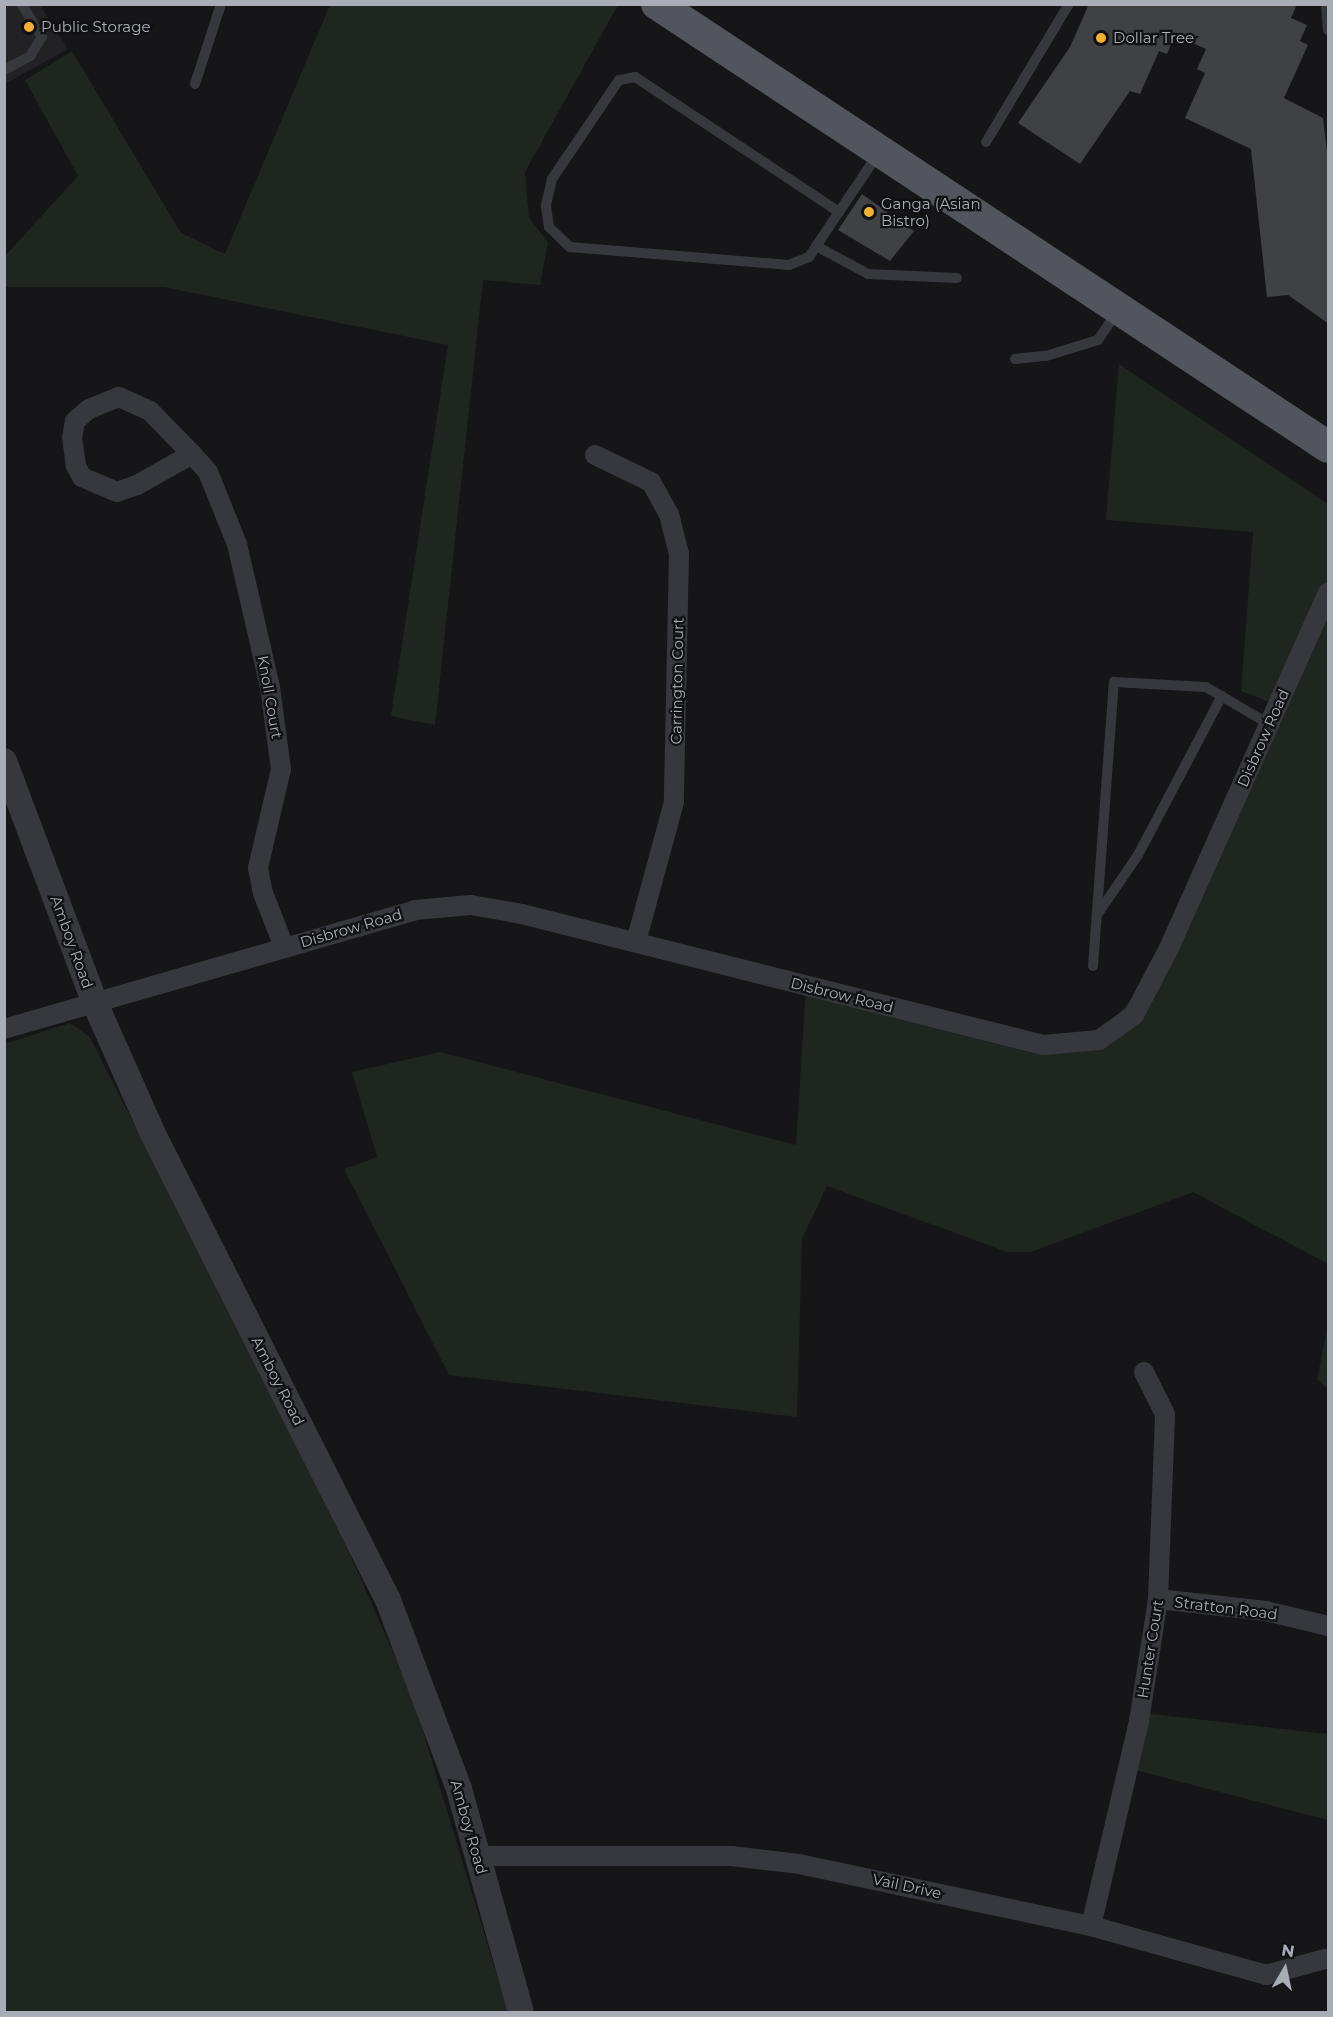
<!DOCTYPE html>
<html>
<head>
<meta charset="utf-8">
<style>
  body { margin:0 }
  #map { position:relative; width:1333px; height:2017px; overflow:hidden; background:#161618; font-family:Montserrat,sans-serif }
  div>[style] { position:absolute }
  .built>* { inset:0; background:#222225 }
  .green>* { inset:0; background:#1e261f }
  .building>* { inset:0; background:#404145 }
  .service>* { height:10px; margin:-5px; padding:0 5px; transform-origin:5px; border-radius:5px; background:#37383d }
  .minor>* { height:20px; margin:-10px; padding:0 10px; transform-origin:10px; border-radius:10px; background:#37383d }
  .tertiary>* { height:26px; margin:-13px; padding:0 13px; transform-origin:13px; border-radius:13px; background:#37383d }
  .primary>* { height:32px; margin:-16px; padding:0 16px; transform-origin:16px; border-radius:16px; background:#53555c }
  .dots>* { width:16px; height:16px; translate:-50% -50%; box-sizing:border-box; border:3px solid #111113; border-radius:50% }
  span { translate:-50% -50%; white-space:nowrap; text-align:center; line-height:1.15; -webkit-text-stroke:4.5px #111113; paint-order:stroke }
  .poi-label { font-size:15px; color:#a8adb8 }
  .left { translate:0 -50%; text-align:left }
  .street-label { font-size:15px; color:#a8adb8 }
  .frame { position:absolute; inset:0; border:6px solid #a8adb8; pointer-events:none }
  .north { position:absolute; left:1255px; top:1939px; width:60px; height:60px; -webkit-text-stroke:4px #111113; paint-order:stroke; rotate:9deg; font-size:16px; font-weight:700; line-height:24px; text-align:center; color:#a8adb8 }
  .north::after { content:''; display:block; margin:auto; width:21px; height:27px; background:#a8adb8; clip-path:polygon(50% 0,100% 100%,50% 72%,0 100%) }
</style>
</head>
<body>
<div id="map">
  <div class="built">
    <div style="clip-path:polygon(5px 5px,40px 5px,68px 49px,5px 84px)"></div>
  </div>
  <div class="green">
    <div style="clip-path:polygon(330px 5px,618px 5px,525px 172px,529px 218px,548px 242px,540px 285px,483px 280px,435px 725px,391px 716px,448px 345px,164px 287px,5px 287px,5px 256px,78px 176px,25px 80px,72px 51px,181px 233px,225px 254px)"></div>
    <div style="clip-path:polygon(1119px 364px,1328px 504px,1328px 1264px,1193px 1192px,1031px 1252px,1007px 1252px,827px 1186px,802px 1239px,797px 1417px,449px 1375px,344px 1169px,377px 1157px,352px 1072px,440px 1052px,796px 1145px,806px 986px,1040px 1048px,1092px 1044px,1144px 985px,1277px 705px,1241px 691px,1253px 532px,1106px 520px)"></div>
    <div style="clip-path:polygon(70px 1023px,90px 1037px,344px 1541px,412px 1695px,508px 2012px,5px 2012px,4px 1044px)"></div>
    <div style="clip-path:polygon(1328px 1324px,1328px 1389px,1317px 1379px)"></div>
    <div style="clip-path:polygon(1143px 1713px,1328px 1734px,1328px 1820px,1131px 1769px)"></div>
  </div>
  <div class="building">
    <div style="clip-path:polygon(1089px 4px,1297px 4px,1291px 18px,1307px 25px,1300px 41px,1308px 45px,1284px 98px,1323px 118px,1329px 168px,1329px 324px,1288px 295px,1267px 297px,1251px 149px,1185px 118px,1205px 73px,1197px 69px,1206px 49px,1175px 35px,1167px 54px,1159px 51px,1140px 94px,1130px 91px,1080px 164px,1018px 123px,1070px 47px)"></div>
    <div style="clip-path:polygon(862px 194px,914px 231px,890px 261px,838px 230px)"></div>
  </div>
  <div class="service">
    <div style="left:1326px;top:4px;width:26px;rotate:86deg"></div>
    <div style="left:4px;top:70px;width:30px;rotate:-28deg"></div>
    <div style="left:30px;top:56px;width:22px;rotate:-58deg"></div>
    <div style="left:42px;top:37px;width:39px;rotate:-122deg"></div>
    <div style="left:195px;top:84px;width:84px;rotate:-72deg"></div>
    <div style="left:986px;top:142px;width:161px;rotate:-59deg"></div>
    <div style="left:839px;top:212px;width:245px;rotate:-146.5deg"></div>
    <div style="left:635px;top:77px;width:16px;rotate:169deg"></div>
    <div style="left:619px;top:80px;width:120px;rotate:124.1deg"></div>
    <div style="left:552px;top:179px;width:28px;rotate:103deg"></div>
    <div style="left:546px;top:206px;width:21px;rotate:82deg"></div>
    <div style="left:549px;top:227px;width:29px;rotate:44deg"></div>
    <div style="left:570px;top:247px;width:220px;rotate:4.7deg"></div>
    <div style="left:789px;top:265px;width:22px;rotate:-22deg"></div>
    <div style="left:809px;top:257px;width:54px;rotate:-56.3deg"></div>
    <div style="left:839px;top:212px;width:70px;rotate:-56.1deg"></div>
    <div style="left:816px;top:246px;width:59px;rotate:28.3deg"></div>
    <div style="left:868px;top:274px;width:89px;rotate:2.6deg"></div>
    <div style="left:1015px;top:359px;width:31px;rotate:-6deg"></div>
    <div style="left:1046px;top:356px;width:54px;rotate:-17.1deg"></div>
    <div style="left:1098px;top:340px;width:34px;rotate:-56deg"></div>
    <div style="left:1097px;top:915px;width:73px;rotate:-55.7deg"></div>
    <div style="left:1138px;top:855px;width:180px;rotate:-62.2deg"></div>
    <div style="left:1093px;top:966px;width:285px;rotate:-85.8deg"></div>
    <div style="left:1114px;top:682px;width:92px;rotate:3.1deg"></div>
    <div style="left:1206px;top:687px;width:73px;rotate:30.4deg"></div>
  </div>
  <div class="minor">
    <div style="left:119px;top:397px;width:34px;rotate:24deg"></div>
    <div style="left:150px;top:411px;width:60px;rotate:45.7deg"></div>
    <div style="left:192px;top:454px;width:63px;rotate:150.6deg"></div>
    <div style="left:137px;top:485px;width:21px;rotate:161deg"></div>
    <div style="left:117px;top:492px;width:38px;rotate:-157deg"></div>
    <div style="left:82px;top:477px;width:13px;rotate:-119deg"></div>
    <div style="left:76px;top:466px;width:28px;rotate:-98deg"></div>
    <div style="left:72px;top:438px;width:17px;rotate:-80deg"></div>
    <div style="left:75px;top:421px;width:18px;rotate:-41deg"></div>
    <div style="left:89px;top:409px;width:32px;rotate:-22deg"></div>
    <div style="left:192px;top:454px;width:24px;rotate:48deg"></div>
    <div style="left:208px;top:472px;width:78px;rotate:68.1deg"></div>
    <div style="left:237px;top:544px;width:147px;rotate:77deg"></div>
    <div style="left:270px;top:687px;width:83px;rotate:82.4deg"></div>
    <div style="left:281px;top:769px;width:102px;rotate:103.1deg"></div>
    <div style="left:258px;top:868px;width:25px;rotate:79deg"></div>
    <div style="left:263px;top:893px;width:58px;rotate:68.7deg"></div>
    <div style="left:595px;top:455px;width:62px;rotate:25.7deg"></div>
    <div style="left:651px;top:482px;width:37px;rotate:61deg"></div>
    <div style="left:669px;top:514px;width:41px;rotate:76deg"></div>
    <div style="left:679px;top:554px;width:248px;rotate:91.2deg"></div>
    <div style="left:674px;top:802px;width:145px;rotate:105.2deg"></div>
    <div style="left:4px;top:1029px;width:428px;rotate:-16.1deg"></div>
    <div style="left:415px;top:910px;width:56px;rotate:-5.1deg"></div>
    <div style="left:471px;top:905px;width:52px;rotate:10deg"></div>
    <div style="left:522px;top:914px;width:537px;rotate:14.11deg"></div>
    <div style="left:1043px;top:1045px;width:56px;rotate:-5.1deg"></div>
    <div style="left:1099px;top:1040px;width:43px;rotate:-35.5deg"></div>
    <div style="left:1134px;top:1015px;width:76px;rotate:-62.4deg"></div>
    <div style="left:1169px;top:948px;width:389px;rotate:-65.9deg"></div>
    <div style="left:1158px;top:1599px;width:109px;rotate:6.3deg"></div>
    <div style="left:1266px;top:1611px;width:64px;rotate:13.6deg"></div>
    <div style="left:478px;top:1856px;width:253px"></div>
    <div style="left:731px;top:1856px;width:68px;rotate:6.7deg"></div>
    <div style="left:799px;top:1864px;width:299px;rotate:12deg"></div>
    <div style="left:1091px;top:1926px;width:182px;rotate:15.6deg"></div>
    <div style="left:1266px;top:1975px;width:61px;rotate:-15.2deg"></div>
    <div style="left:1091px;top:1926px;width:211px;rotate:-76.8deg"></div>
    <div style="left:1139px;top:1721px;width:123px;rotate:-81.1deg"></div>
    <div style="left:1158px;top:1599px;width:185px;rotate:-87.8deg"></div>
    <div style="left:1165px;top:1414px;width:47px;rotate:-116.6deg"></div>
  </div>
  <div class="tertiary">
    <div style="left:4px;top:761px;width:256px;rotate:69.4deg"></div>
    <div style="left:94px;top:1001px;width:145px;rotate:66.1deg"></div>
    <div style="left:153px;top:1134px;width:522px;rotate:63.24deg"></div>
    <div style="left:388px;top:1600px;width:202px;rotate:69.4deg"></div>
    <div style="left:459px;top:1789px;width:231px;rotate:74.5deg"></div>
  </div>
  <div class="primary">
    <div style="left:657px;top:4px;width:804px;rotate:33.43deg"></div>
  </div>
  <div class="dots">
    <div style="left:29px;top:27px;background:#f2b134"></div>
    <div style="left:1101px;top:38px;background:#f2b134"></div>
    <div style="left:869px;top:212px;background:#f2b134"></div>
  </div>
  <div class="poi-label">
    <span class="left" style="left:41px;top:27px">Public Storage</span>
    <span class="left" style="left:1113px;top:38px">Dollar Tree</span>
    <span class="left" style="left:881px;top:212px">Ganga (Asian<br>Bistro)</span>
  </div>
  <div class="street-label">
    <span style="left:677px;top:681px;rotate:-89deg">Carrington Court</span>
    <span style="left:270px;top:697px;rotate:80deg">Knoll Court</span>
    <span style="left:1263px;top:738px;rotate:-66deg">Disbrow Road</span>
    <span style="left:351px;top:928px;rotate:-16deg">Disbrow Road</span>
    <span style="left:72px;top:942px;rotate:70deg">Amboy Road</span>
    <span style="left:842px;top:995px;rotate:14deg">Disbrow Road</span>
    <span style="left:278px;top:1381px;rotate:63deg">Amboy Road</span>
    <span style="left:1226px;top:1608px;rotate:7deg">Stratton Road</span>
    <span style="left:1150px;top:1649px;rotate:-81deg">Hunter Court</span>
    <span style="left:469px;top:1827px;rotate:74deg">Amboy Road</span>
    <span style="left:907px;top:1886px;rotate:12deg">Vail Drive</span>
  </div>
  <div class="frame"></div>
  <div class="north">N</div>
</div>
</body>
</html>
